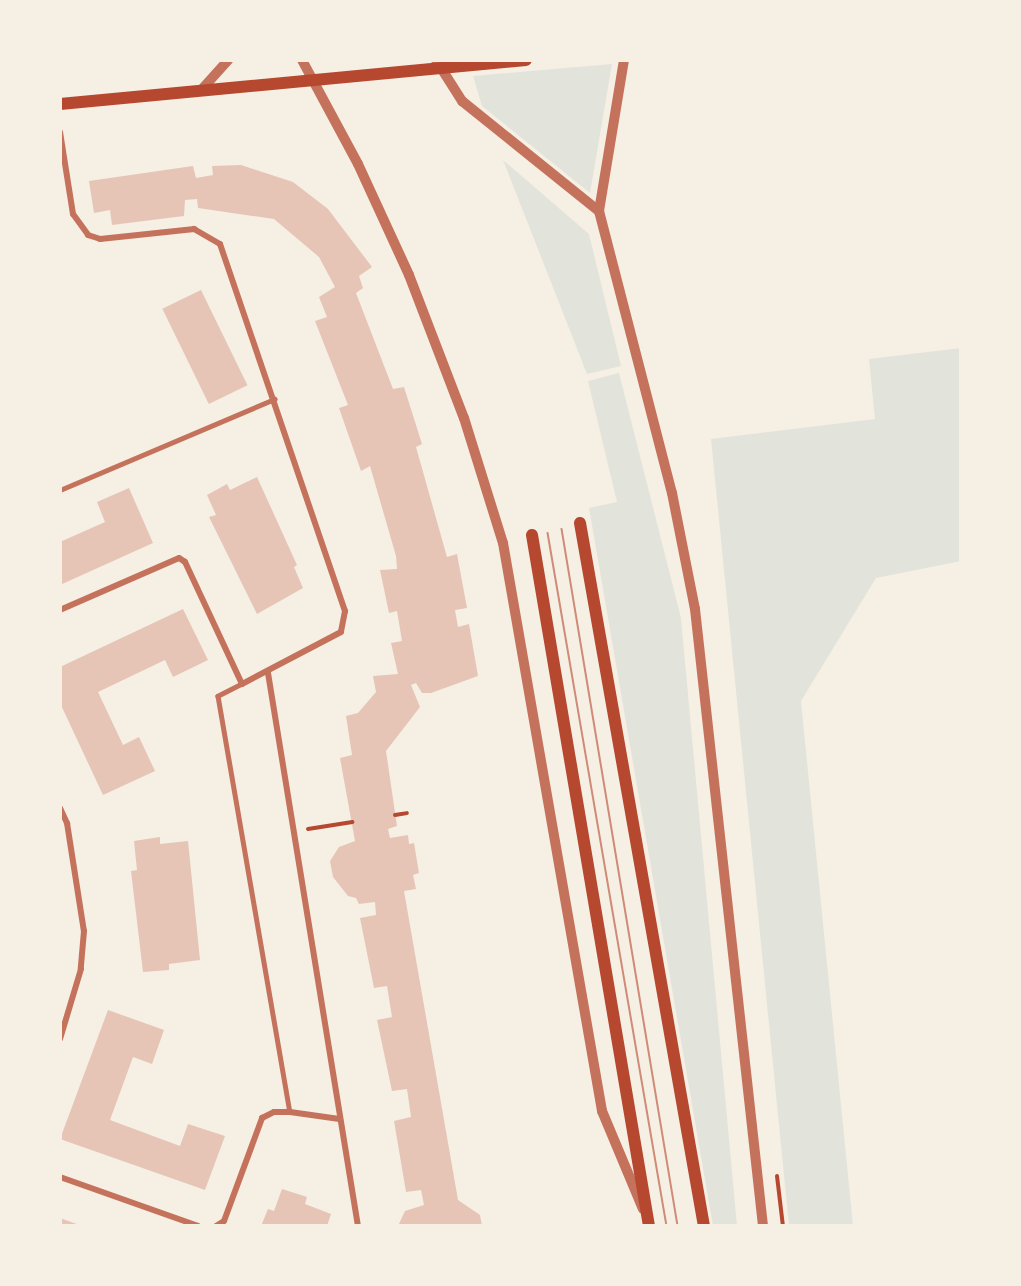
<!DOCTYPE html>
<html>
<head>
<meta charset="utf-8">
<style>
  body { margin:0 }
  #map { position:relative; width:1021px; height:1286px; overflow:hidden; background:#f6efe4; font-family:"Nunito Sans",sans-serif }
  div>[style] { position:absolute }
  .green>* { inset:0; background:#e2e4dc }
  .building>* { inset:0; background:#e6c5b7; transform-origin:0 0 }
  .path>* { height:4px; margin:-2px; padding:0 2px; transform-origin:2px; border-radius:2px; background:#b5482f }
  .service>* { height:4.5px; margin:-2.25px; padding:0 2.25px; transform-origin:2.25px; border-radius:2.25px; background:#c5725c }
  .minor>* { height:6px; margin:-3px; padding:0 3px; transform-origin:3px; border-radius:3px; background:#c5725c }
  .tertiary>* { height:10px; margin:-5px; padding:0 5px; transform-origin:5px; border-radius:5px; background:#c5725c }
  .secondary>* { height:12px; margin:-6px; padding:0 6px; transform-origin:6px; border-radius:6px; background:#b5482f }
  .tram>* { height:1.5px; margin:-0.75px; padding:0 0.75px; transform-origin:0.75px; border-radius:0.75px; background:#cf8b77 }
  span { translate:-50% -50%; white-space:nowrap; text-align:center; line-height:1.15; -webkit-text-stroke:6px #f6efe4; paint-order:stroke }
  .frame { position:absolute; inset:0; border:62px solid #f6efe4; pointer-events:none }
</style>
</head>
<body>
<div id="map">
  <div class="green">
    <div style="clip-path:polygon(612px 64px,590px 193px,482px 106px,473px 76px)"></div>
    <div style="clip-path:polygon(503px 160px,589px 234px,621px 366px,587px 374px)"></div>
    <div style="clip-path:polygon(961px 348px,961px 561px,876px 578px,801px 701px,853px 1226px,789px 1226px,711px 439px,875px 419px,869px 359px)"></div>
    <div style="clip-path:polygon(619px 373px,681px 618px,737px 1226px,713px 1226px,589px 508px,617px 502px,588px 381px)"></div>
  </div>
  <div class="building">
    <div style="clip-path:polygon(241px 165px,293px 182px,328px 209px,372px 267px,359px 276px,363px 288px,356px 293px,393px 389px,404px 387px,422px 444px,416px 447px,447px 557px,457px 554px,467px 608px,455px 610px,458px 627px,469px 624px,478px 676px,431px 693px,422px 693px,416px 683px,411px 685px,420px 707px,386px 751px,397px 826px,388px 829px,390px 838px,408px 835px,409px 844px,414px 843px,419px 873px,413px 875px,416px 889px,404px 891px,458px 1200px,480px 1215px,482px 1226px,398px 1226px,405px 1211px,424px 1205px,421px 1190px,406px 1192px,394px 1121px,411px 1117px,407px 1089px,392px 1091px,377px 1020px,392px 1017px,387px 986px,374px 988px,360px 918px,376px 915px,375px 902px,359px 904px,356px 898px,348px 896px,333px 877px,330px 861px,339px 847px,355px 841px,340px 758px,352px 755px,346px 716px,358px 713px,376px 692px,373px 676px,398px 674px,391px 643px,402px 641px,397px 611px,389px 613px,380px 570px,397px 569px,396px 556px,370px 466px,361px 471px,339px 408px,348px 405px,315px 321px,327px 317px,319px 297px,335px 287px,319px 257px,274px 219px,198px 208px,197px 199px,185px 200px,184px 216px,112px 225px,110px 210px,94px 213px,89px 181px,193px 166px,196px 178px,213px 175px,212px 166px)"></div>
    <div style="left:201px;top:290px;width:106px;height:43px;rotate:64deg"></div>
    <div style="clip-path:polygon(257px 477px,297px 565px,294px 567px,303px 588px,257px 614px,209px 517px,216px 515px,207px 495px,227px 484px,230px 490px)"></div>
    <div style="clip-path:polygon(129px 488px,153px 543px,60px 585px,60px 542px,105px 522px,97px 502px)"></div>
    <div style="clip-path:polygon(183px 609px,208px 660px,173px 677px,165px 660px,98px 692px,123px 745px,139px 737px,155px 771px,103px 795px,60px 703px,60px 667px)"></div>
    <div style="clip-path:polygon(160px 837px,160px 844px,188px 841px,200px 960px,169px 964px,169px 970px,143px 972px,131px 871px,137px 870px,134px 841px)"></div>
    <div style="clip-path:polygon(108px 1010px,164px 1030px,152px 1064px,133px 1057px,110px 1120px,180px 1146px,188px 1124px,225px 1136px,205px 1190px,60px 1139px)"></div>
    <div style="clip-path:polygon(282px 1189px,307px 1197px,305px 1204px,331px 1214px,327px 1226px,261px 1226px,268px 1209px,274px 1211px)"></div>
    <div style="clip-path:polygon(60px 1218px,82px 1226px,60px 1226px)"></div>
  </div>
  <div class="path">
    <div style="left:395px;top:815px;width:12px;rotate:-9deg"></div>
    <div style="left:308px;top:829px;width:45px;rotate:-9deg"></div>
    <div style="left:777px;top:1176px;width:50px;rotate:83.2deg"></div>
  </div>
  <div class="service">
    <div style="left:60px;top:490px;width:233px;rotate:-23deg"></div>
    <div style="left:242px;top:684px;width:27px;rotate:153deg"></div>
    <div style="left:218px;top:696px;width:422px;rotate:80.2deg"></div>
  </div>
  <div class="minor">
    <div style="left:60px;top:132px;width:83px;rotate:81deg"></div>
    <div style="left:73px;top:214px;width:26px;rotate:54deg"></div>
    <div style="left:88px;top:235px;width:13px;rotate:18deg"></div>
    <div style="left:100px;top:239px;width:95px;rotate:-6.1deg"></div>
    <div style="left:194px;top:229px;width:30px;rotate:30deg"></div>
    <div style="left:220px;top:244px;width:388px;rotate:71.2deg"></div>
    <div style="left:345px;top:611px;width:21px;rotate:101deg"></div>
    <div style="left:341px;top:632px;width:112px;rotate:152.3deg"></div>
    <div style="left:242px;top:684px;width:135px;rotate:-115deg"></div>
    <div style="left:185px;top:562px;width:7px;rotate:-146deg"></div>
    <div style="left:179px;top:558px;width:130px;rotate:156.4deg"></div>
    <div style="left:268px;top:673px;width:560px;rotate:80.76deg"></div>
    <div style="left:60px;top:808px;width:17px;rotate:65deg"></div>
    <div style="left:67px;top:823px;width:109px;rotate:81.1deg"></div>
    <div style="left:84px;top:931px;width:38px;rotate:95deg"></div>
    <div style="left:81px;top:969px;width:73px;rotate:106.7deg"></div>
    <div style="left:60px;top:1177px;width:146px;rotate:19.5deg"></div>
    <div style="left:216px;top:1226px;width:9px;rotate:-32deg"></div>
    <div style="left:224px;top:1221px;width:110px;rotate:-69.7deg"></div>
    <div style="left:262px;top:1118px;width:13px;rotate:-27deg"></div>
    <div style="left:274px;top:1112px;width:16px"></div>
    <div style="left:290px;top:1112px;width:50px;rotate:8deg"></div>
  </div>
  <div class="tertiary">
    <div style="left:302px;top:60px;width:118px;rotate:61.7deg"></div>
    <div style="left:358px;top:164px;width:122px;rotate:65.3deg"></div>
    <div style="left:409px;top:275px;width:153px;rotate:69deg"></div>
    <div style="left:464px;top:418px;width:131px;rotate:72.7deg"></div>
    <div style="left:503px;top:543px;width:577px;rotate:80.11deg"></div>
    <div style="left:602px;top:1111px;width:106px;rotate:67.3deg"></div>
    <div style="left:436px;top:60px;width:49px;rotate:57.6deg"></div>
    <div style="left:462px;top:101px;width:176px;rotate:38.8deg"></div>
    <div style="left:599px;top:211px;width:291px;rotate:75.5deg"></div>
    <div style="left:672px;top:493px;width:118px;rotate:78.8deg"></div>
    <div style="left:695px;top:609px;width:621px;rotate:83.71deg"></div>
    <div style="left:203px;top:88px;width:38px;rotate:-48deg"></div>
    <div style="left:599px;top:211px;width:153px;rotate:-80.6deg"></div>
  </div>
  <div class="secondary">
    <div style="left:60px;top:104px;width:468px;rotate:-5.4deg"></div>
    <div style="left:580px;top:523px;width:714px;rotate:80deg"></div>
    <div style="left:532px;top:535px;width:701px;rotate:80.39deg"></div>
  </div>
  <div class="tram">
    <div style="left:562px;top:529px;width:707px;rotate:80.55deg"></div>
    <div style="left:548px;top:533px;width:703px;rotate:80.26deg"></div>
  </div>
  <div class="frame"></div>
</div>
</body>
</html>
